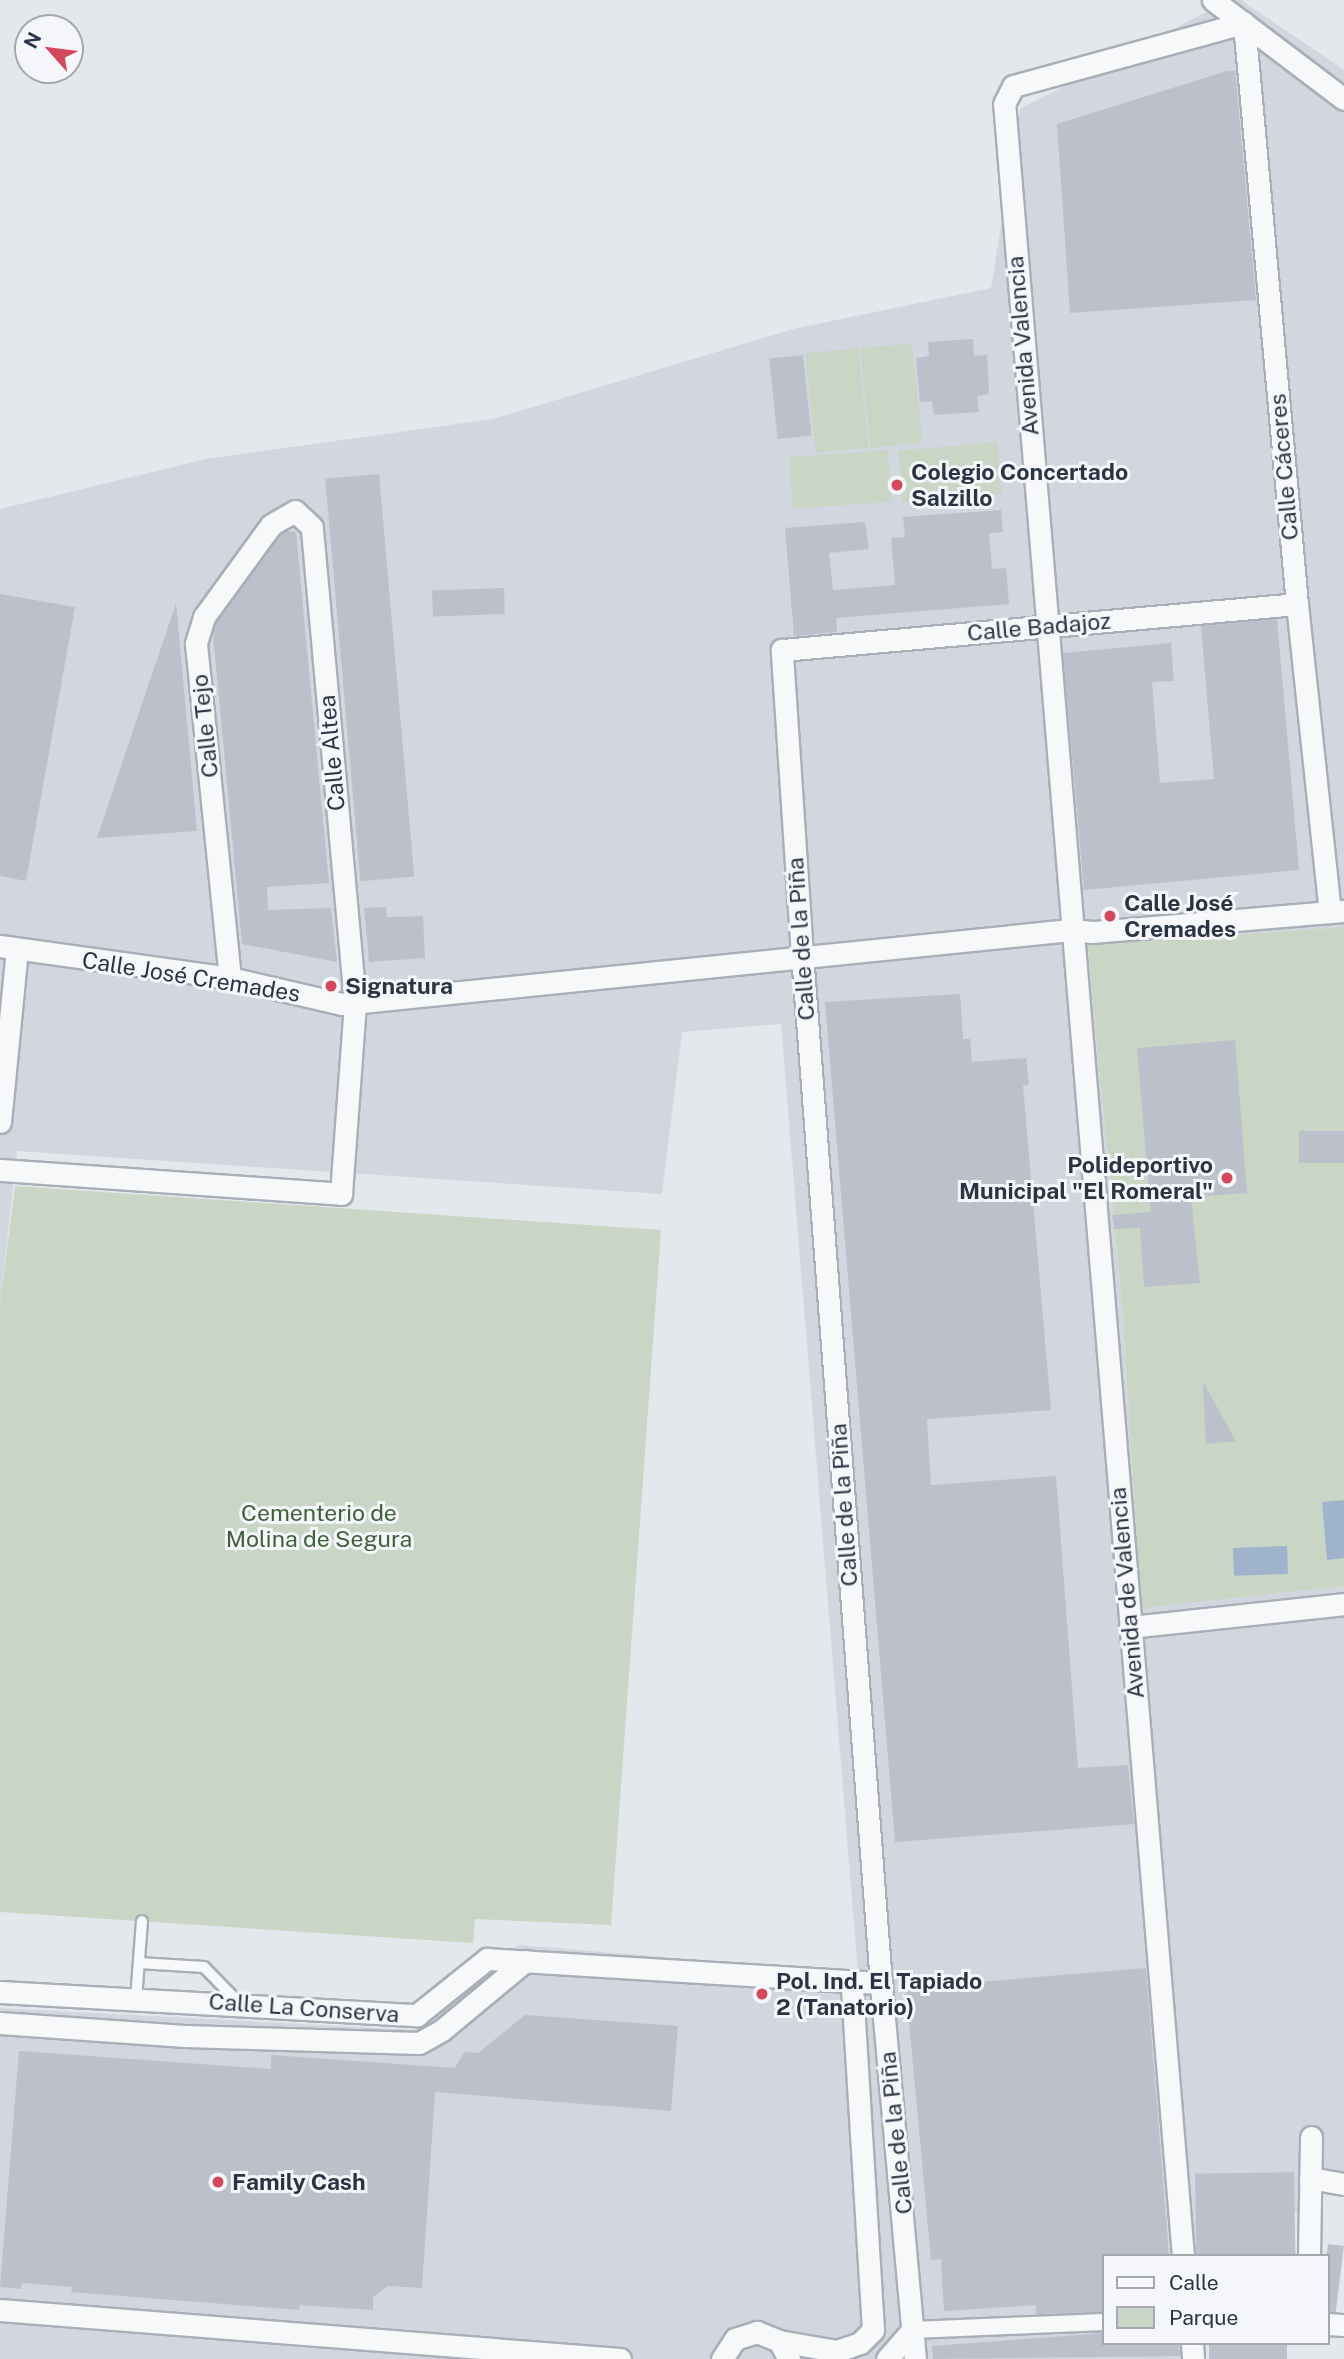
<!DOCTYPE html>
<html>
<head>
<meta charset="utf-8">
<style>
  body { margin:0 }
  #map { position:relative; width:1344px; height:2359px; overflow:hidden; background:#e4e7ec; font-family:"Public Sans",sans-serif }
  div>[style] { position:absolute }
  .built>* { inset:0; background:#d2d6de }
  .green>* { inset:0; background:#c9d6c5; transform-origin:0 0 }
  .water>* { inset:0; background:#9fb4cc; transform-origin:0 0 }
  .building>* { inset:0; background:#bbc0ca; transform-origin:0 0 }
  .roads { filter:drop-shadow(2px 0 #a9aeb7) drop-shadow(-2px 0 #a9aeb7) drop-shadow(0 2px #a9aeb7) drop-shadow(0 -2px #a9aeb7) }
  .service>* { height:10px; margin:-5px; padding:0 5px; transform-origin:5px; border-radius:5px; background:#f7f8fa }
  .pedestrian>* { height:16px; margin:-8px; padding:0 8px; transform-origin:8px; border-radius:8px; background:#f7f8fa }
  .minor>* { height:21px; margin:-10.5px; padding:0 10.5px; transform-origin:10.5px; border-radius:10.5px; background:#f7f8fa }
  .dots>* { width:19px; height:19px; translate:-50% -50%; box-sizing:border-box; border:4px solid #f4f6f9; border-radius:50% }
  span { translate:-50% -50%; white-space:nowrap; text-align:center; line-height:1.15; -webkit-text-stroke:6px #f4f6f9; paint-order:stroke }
  .street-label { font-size:23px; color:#2b3445 }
  .poi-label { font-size:23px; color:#2b3445; font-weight:700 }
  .left { translate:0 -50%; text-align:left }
  .right { translate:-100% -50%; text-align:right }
  .park-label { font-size:23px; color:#3f6138 }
  .legend { position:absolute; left:1102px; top:2254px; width:228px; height:91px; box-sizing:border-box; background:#f4f6f9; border:2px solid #a4a8b1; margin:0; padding:9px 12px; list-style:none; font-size:21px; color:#2b3445 }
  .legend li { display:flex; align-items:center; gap:14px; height:35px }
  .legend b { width:35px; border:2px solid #a4a8b1 }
  .north { position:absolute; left:14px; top:14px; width:70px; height:70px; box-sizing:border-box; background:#f4f6f9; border:2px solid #a4a8b1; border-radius:50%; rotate:298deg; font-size:19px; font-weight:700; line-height:28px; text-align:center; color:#2b3445 }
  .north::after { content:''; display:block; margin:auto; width:24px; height:32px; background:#d1495b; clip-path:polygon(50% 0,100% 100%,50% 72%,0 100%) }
</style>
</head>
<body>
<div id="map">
  <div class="built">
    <div style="clip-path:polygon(1229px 0,1241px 0,1344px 70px,1344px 927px,1089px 946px,1123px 1316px,1141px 1607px,1344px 1586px,1344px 2174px,1318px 2174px,1317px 2211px,1253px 2214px,1254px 2256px,1104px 2256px,1104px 2343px,1181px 2343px,1183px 2359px,0 2359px,0 2008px,416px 2030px,518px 1945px,858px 1973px,781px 1024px,682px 1032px,662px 1194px,17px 1151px,0 1304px,0 509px,206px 459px,493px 419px,793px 329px,991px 288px,1020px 109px)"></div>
  </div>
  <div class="green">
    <div style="left:912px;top:343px;width:100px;height:52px;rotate:84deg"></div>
    <div style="left:858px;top:348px;width:100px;height:53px;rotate:84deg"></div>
    <div style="left:997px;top:442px;width:52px;height:99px;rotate:85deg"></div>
    <div style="left:888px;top:450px;width:52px;height:99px;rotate:86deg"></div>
    <div style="clip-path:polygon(1344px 927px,1344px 1586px,1141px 1608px,1123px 1316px,1088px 945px)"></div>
    <div style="clip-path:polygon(15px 1186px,661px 1230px,611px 1925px,475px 1919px,473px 1943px,0 1912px,0 1304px)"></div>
  </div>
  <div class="water">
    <div style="clip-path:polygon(1344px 1500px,1344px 1558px,1327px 1560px,1322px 1502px)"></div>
    <div style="left:1287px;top:1546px;width:28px;height:54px;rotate:88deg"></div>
  </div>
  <div class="building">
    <div style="clip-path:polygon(1227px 71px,1235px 71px,1256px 300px,1070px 313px,1057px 124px)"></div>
    <div style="clip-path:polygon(973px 339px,974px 356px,987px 355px,989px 394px,977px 396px,979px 412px,934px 415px,932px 401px,920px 402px,916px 358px,929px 356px,928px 342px)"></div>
    <div style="left:803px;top:355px;width:81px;height:34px;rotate:84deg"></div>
    <div style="left:379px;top:474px;width:404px;height:54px;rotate:85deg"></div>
    <div style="clip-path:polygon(1001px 510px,1003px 532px,989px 533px,992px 569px,1006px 568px,1009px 604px,836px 618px,837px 632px,794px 636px,785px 528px,865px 522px,869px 549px,829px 553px,833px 590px,895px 585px,891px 538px,905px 537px,903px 517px)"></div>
    <div style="clip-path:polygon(287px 531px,296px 532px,329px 883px,267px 887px,268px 910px,331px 908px,337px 962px,242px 944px,213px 634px,216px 623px,280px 535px)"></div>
    <div style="left:504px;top:588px;width:26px;height:72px;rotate:88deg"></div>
    <div style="clip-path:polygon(0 594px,75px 607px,26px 881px,0 876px)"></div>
    <div style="clip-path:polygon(176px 603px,197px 831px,97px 838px)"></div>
    <div style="clip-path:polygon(1277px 619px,1299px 870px,1084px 890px,1063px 653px,1171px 643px,1174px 681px,1152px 682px,1160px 783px,1214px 779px,1201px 626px)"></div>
    <div style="clip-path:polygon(386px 907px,387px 917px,423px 916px,425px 958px,369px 962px,364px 908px)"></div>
    <div style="clip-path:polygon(960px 994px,963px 1039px,970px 1039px,972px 1062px,1026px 1058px,1029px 1085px,1023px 1086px,1051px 1410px,927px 1419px,931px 1485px,1056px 1476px,1078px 1768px,1128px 1765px,1134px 1824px,895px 1842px,825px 1002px)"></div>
    <div style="clip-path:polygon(1235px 1040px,1247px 1193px,1191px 1197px,1200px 1283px,1144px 1287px,1140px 1228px,1114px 1229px,1112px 1215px,1151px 1212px,1137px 1048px)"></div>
    <div style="left:1344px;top:1131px;width:32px;height:45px;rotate:90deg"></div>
    <div style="clip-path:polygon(1203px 1382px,1236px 1441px,1206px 1444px)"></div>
    <div style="clip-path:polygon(1146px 1968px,1169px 2256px,1104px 2256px,1104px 2312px,1036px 2314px,1036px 2305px,944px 2311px,941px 2259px,931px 2260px,906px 1988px)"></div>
    <div style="clip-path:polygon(525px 2015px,678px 2026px,671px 2111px,435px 2092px,422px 2288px,388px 2286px,373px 2297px,373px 2310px,300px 2305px,299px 2310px,71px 2292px,72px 2287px,22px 2283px,21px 2289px,0 2287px,19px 2051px,271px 2069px,271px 2055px,455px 2068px,464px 2052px,478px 2053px)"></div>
    <div style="left:1294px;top:2172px;width:84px;height:99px;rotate:89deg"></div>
    <div style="left:1328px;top:2244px;width:16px;height:67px;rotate:7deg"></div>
    <div style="clip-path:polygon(1104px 2333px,1104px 2343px,1179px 2343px,1180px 2356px,933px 2359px,932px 2346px)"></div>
    <div style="left:1209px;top:2343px;width:78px;height:16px"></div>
  </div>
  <div class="roads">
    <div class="service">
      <div style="left:139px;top:1963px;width:65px;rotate:3.5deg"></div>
      <div style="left:204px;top:1967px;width:52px;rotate:45.8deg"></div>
      <div style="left:136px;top:1999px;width:78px;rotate:-85.6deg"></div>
    </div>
    <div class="pedestrian">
      <div style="left:912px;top:2330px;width:192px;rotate:-2.4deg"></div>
    </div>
    <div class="minor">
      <div style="left:1213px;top:0;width:164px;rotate:37.1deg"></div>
      <div style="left:1244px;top:23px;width:583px;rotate:84.79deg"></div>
      <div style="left:1297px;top:604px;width:310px;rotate:83.9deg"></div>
      <div style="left:0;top:946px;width:232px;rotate:7.9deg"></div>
      <div style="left:230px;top:978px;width:115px;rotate:13.1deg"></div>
      <div style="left:342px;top:1004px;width:732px;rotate:-5.8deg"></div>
      <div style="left:1070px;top:930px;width:23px;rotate:5deg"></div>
      <div style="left:1093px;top:932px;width:252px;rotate:-4.8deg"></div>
      <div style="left:0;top:1122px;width:174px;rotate:-84.4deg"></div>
      <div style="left:0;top:1170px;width:342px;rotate:4deg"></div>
      <div style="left:341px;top:1194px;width:193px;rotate:-85.8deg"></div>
      <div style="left:355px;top:1002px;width:477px;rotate:-95.2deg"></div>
      <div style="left:312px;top:527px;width:23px;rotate:-137deg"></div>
      <div style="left:295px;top:511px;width:28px;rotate:150deg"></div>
      <div style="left:271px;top:525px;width:114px;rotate:126.1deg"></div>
      <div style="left:204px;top:617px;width:28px;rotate:107deg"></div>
      <div style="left:196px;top:644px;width:336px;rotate:84.2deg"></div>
      <div style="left:1130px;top:1627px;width:215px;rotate:-6.1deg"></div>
      <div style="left:0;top:1992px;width:418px;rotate:3.2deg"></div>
      <div style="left:417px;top:2015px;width:90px;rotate:-38.7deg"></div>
      <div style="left:487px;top:1959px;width:395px;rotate:3.5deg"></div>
      <div style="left:0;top:2023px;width:185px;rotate:4deg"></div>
      <div style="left:185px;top:2036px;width:234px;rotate:1.7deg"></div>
      <div style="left:419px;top:2043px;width:26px;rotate:-29deg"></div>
      <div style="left:442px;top:2030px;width:108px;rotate:-39.7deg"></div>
      <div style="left:1310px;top:2178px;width:35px;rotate:10deg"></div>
      <div style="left:1183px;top:2256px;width:2159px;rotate:-94.75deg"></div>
      <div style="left:1004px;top:104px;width:20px;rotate:-63deg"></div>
      <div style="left:1013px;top:86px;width:239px;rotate:-15.3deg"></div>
      <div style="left:1309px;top:2256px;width:119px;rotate:-89deg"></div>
      <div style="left:0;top:2310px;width:622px;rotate:4.52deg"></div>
      <div style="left:1328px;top:2324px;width:16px;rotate:4deg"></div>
      <div style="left:779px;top:2341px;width:59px;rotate:9.8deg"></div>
      <div style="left:837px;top:2351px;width:24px;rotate:-19deg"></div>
      <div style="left:860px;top:2343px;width:18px;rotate:-45deg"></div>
      <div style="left:873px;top:2330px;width:348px;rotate:-93.5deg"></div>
      <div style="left:1192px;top:2343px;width:16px;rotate:86deg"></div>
      <div style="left:722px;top:2359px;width:24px;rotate:-57deg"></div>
      <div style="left:735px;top:2339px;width:23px;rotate:-18deg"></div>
      <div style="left:757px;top:2332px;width:24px;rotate:22deg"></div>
      <div style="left:779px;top:2341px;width:21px;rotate:61deg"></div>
      <div style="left:887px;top:2359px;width:38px;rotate:-49deg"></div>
      <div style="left:915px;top:2359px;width:378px;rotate:-95.2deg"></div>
      <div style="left:881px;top:1983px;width:1031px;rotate:-94.39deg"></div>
      <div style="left:802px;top:955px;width:306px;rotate:-93.8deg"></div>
      <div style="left:782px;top:650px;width:517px;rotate:-5.1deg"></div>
    </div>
  </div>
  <div class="dots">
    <div style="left:897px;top:485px;background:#d1495b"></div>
    <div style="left:1110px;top:916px;background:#d1495b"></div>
    <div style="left:331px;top:986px;background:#d1495b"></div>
    <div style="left:1227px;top:1178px;background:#d1495b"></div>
    <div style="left:762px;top:1994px;background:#d1495b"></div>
    <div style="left:218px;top:2182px;background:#d1495b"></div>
  </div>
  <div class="street-label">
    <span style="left:1023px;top:346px;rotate:-95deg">Avenida Valencia</span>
    <span style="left:1284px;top:467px;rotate:-95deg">Calle Cáceres</span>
    <span style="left:1039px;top:627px;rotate:-5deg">Calle Badajoz</span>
    <span style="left:205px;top:726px;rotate:-96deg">Calle Tejo</span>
    <span style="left:332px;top:753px;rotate:-95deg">Calle Altea</span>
    <span style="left:801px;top:939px;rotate:-94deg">Calle de la Piña</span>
    <span style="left:191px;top:977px;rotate:9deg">Calle José Cremades</span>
    <span style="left:844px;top:1505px;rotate:-94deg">Calle de la Piña</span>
    <span style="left:1127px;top:1593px;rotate:-95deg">Avenida de Valencia</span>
    <span style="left:304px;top:2008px;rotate:4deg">Calle La Conserva</span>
    <span style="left:896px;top:2133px;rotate:-96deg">Calle de la Piña</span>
  </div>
  <div class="poi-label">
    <span class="left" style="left:911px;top:485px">Colegio Concertado<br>Salzillo</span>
    <span class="left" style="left:1124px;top:916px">Calle José<br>Cremades</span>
    <span class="left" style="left:345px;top:986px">Signatura</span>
    <span class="right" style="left:1213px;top:1178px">Polideportivo<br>Municipal "El Romeral"</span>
    <span class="left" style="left:776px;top:1994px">Pol. Ind. El Tapiado<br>2 (Tanatorio)</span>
    <span class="left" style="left:232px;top:2182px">Family Cash</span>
  </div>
  <div class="park-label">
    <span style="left:319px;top:1526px">Cementerio de<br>Molina de Segura</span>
  </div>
  <ul class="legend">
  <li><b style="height:9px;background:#f7f8fa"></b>Calle</li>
  <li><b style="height:19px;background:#c9d6c5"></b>Parque</li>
  </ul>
  <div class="north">N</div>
</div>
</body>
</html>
